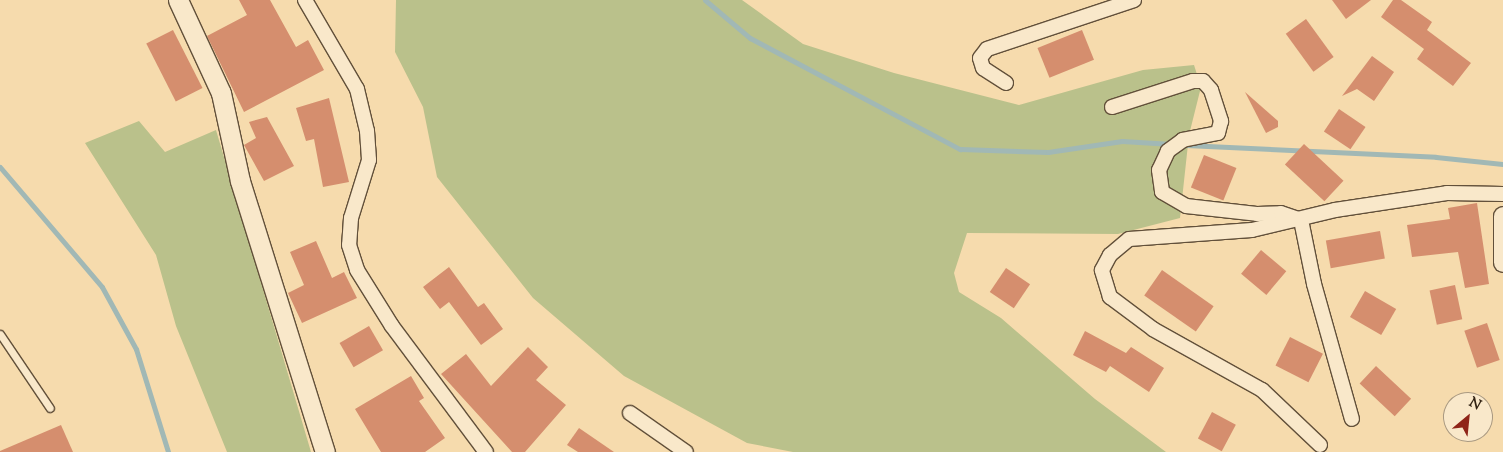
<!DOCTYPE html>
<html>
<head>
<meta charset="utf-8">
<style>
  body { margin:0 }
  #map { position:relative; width:1503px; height:452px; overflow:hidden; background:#f6dbad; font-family:"Sorts Mill Goudy",serif }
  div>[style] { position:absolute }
  .green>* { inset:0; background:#bac18b }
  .stream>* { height:5px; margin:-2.5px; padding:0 2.5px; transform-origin:2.5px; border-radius:2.5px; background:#a1b8b5 }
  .building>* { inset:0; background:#d58e6e; transform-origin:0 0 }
  .roads { filter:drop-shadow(1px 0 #62503a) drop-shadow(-1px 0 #62503a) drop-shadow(0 1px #62503a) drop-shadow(0 -1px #62503a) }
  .lane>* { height:7px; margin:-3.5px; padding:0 3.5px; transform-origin:3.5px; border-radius:3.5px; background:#f9e8ca }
  .street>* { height:14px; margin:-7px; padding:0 7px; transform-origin:7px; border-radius:7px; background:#f9e8ca }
  .secondary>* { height:19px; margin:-9.5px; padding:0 9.5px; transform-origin:9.5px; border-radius:9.5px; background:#f9e8ca }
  span { translate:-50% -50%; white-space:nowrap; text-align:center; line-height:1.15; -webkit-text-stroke:4.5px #f9e8ca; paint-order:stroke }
  .north { position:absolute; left:1443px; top:392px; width:50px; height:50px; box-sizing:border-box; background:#f9e8ca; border:1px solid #a99981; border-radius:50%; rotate:28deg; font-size:14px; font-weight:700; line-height:20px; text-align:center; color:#312213 }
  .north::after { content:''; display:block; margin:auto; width:18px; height:22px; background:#8f2418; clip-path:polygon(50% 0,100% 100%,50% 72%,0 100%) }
</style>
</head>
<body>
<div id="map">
  <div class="green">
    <div style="clip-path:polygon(396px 0,742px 0,803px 44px,894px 73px,1019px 105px,1143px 70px,1194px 65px,1201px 87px,1189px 135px,1180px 218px,1118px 234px,967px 233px,954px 273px,959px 292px,1001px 318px,1095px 399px,1166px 452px,793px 452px,747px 443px,624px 376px,533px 298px,437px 177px,423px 107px,395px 52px)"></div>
    <div style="clip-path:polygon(139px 121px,165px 152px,216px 130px,311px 452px,227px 452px,176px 326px,156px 255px,85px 143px)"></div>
  </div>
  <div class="stream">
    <div style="left:705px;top:0;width:59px;rotate:40.2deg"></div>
    <div style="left:750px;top:38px;width:238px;rotate:27.9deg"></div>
    <div style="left:960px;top:149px;width:88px;rotate:2deg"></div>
    <div style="left:1048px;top:152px;width:75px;rotate:-8.5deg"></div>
    <div style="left:1122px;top:141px;width:50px;rotate:3.4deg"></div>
    <div style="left:1186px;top:145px;width:250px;rotate:2.7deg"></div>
    <div style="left:1436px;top:157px;width:67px;rotate:6deg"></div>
    <div style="left:0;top:167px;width:157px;rotate:49.6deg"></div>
    <div style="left:102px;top:287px;width:71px;rotate:61.3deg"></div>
    <div style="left:136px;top:349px;width:108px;rotate:72.7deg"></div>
  </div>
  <div class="building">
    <div style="clip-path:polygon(239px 0,270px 0,296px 47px,308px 40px,324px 70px,244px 112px,207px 36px,247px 15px)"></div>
    <div style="clip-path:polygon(1332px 0,1371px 0,1346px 19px)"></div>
    <div style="clip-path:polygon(1393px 0,1401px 0,1432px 22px,1427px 30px,1471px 63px,1453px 86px,1417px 59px,1424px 49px,1381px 17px)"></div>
    <div style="left:1306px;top:19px;width:47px;height:25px;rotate:54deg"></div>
    <div style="left:173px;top:30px;width:65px;height:30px;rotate:63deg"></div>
    <div style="left:1082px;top:30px;width:32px;height:48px;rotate:68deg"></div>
    <div style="clip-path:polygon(1372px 56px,1394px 72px,1374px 101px,1357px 89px,1342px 96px)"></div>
    <div style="clip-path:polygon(1245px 92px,1278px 121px,1278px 127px,1266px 133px)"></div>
    <div style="clip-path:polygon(329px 98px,349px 182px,323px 187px,314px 139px,306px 141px,296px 108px)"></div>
    <div style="left:1339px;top:109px;width:32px;height:27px;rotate:34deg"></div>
    <div style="clip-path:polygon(267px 117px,294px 166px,264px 181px,244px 145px,256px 138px,249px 122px)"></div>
    <div style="left:1304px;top:144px;width:54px;height:28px;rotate:43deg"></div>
    <div style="left:1204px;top:155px;width:35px;height:35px;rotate:22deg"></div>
    <div style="clip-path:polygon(1477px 203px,1489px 284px,1465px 288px,1458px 252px,1412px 257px,1407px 225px,1450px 219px,1448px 208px)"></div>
    <div style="left:1380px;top:231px;width:28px;height:55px;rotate:80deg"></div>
    <div style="clip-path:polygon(316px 241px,332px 278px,344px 272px,357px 298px,302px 323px,288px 293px,304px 285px,290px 252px)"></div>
    <div style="left:1261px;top:250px;width:33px;height:31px;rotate:40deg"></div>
    <div style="clip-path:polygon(449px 267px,478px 307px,484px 303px,503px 329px,481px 345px,449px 302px,440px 309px,423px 287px)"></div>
    <div style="left:1006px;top:268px;width:29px;height:29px;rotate:34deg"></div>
    <div style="left:1162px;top:270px;width:63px;height:31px;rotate:35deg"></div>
    <div style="left:1455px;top:285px;width:35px;height:26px;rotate:78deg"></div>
    <div style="left:1365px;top:291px;width:36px;height:30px;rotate:30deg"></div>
    <div style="left:1487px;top:323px;width:39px;height:24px;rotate:71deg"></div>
    <div style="left:369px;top:326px;width:28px;height:34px;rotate:60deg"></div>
    <div style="clip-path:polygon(1085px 331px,1126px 353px,1131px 347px,1164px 368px,1149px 392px,1110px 366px,1106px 372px,1073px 355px)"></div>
    <div style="left:1290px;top:337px;width:37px;height:32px;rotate:27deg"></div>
    <div style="clip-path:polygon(528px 347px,548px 367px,536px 380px,566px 405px,525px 452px,512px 452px,441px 374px,466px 354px,491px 386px)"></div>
    <div style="left:1376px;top:366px;width:48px;height:24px;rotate:43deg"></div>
    <div style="clip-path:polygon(411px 376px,424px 398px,419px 401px,445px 438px,425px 452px,381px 452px,355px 409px)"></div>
    <div style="left:1212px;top:412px;width:27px;height:30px;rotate:28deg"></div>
    <div style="clip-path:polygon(61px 425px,73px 452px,0 452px,0 451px)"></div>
    <div style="clip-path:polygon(579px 428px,614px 452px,578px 452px,567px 445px)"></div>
  </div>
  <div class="roads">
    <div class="lane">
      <div style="left:0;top:334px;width:89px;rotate:56deg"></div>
    </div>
    <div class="street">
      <div style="left:305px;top:0;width:103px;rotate:59.7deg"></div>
      <div style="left:357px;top:89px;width:43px;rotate:76.6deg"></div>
      <div style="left:367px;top:131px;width:29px;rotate:86deg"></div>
      <div style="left:369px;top:160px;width:61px;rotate:107.2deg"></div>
      <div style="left:351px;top:218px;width:27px;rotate:94deg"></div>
      <div style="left:349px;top:245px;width:26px;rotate:72deg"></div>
      <div style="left:357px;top:270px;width:66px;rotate:58deg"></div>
      <div style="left:392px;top:326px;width:157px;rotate:53.3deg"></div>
      <div style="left:1006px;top:83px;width:27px;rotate:-147deg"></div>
      <div style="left:983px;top:68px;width:10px;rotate:-107deg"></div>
      <div style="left:980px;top:58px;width:11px;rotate:-52deg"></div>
      <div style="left:987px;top:49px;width:155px;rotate:-18.4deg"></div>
      <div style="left:1112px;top:107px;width:85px;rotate:-17.8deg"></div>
      <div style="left:1193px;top:81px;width:10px"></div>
      <div style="left:1203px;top:81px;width:12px;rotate:48deg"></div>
      <div style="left:1211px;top:90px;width:33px;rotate:72deg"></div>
      <div style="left:1221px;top:121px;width:12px;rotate:104deg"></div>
      <div style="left:1218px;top:133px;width:36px;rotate:169deg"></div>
      <div style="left:1183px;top:140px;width:19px;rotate:144deg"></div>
      <div style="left:1168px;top:151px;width:21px;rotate:115deg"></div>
      <div style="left:1159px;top:170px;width:22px;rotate:82deg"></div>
      <div style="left:1162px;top:192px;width:28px;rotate:30deg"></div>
      <div style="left:1186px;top:206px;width:71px;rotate:6.4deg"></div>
      <div style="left:1257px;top:214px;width:24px;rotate:-2deg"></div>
      <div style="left:1281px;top:213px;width:21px;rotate:19deg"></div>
      <div style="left:1301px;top:220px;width:65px;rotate:78.5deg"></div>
      <div style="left:1314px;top:284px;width:140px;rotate:74.3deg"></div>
      <div style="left:630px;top:413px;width:68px;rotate:34.9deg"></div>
      <div style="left:1320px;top:445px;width:80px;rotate:-136.5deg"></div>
      <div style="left:1262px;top:390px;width:125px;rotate:-150.8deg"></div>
      <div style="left:1153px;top:329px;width:54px;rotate:-143.3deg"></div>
      <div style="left:1110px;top:297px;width:28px;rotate:-107deg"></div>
      <div style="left:1102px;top:270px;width:17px;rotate:-62deg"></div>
      <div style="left:1110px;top:255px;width:25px;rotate:-40deg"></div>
      <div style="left:1129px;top:239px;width:123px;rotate:-4.2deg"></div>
      <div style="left:1252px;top:230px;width:85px;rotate:-13.5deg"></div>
      <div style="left:1335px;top:210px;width:113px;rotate:-8.6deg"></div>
      <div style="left:1447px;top:193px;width:56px;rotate:1deg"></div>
    </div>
    <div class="secondary">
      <div style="left:178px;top:0;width:102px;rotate:65.2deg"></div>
      <div style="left:221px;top:93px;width:90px;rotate:77.8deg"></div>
      <div style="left:240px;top:181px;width:284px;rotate:72.6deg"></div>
      <div style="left:1503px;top:216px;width:46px;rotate:90deg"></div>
    </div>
  </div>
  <div class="north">N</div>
</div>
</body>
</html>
